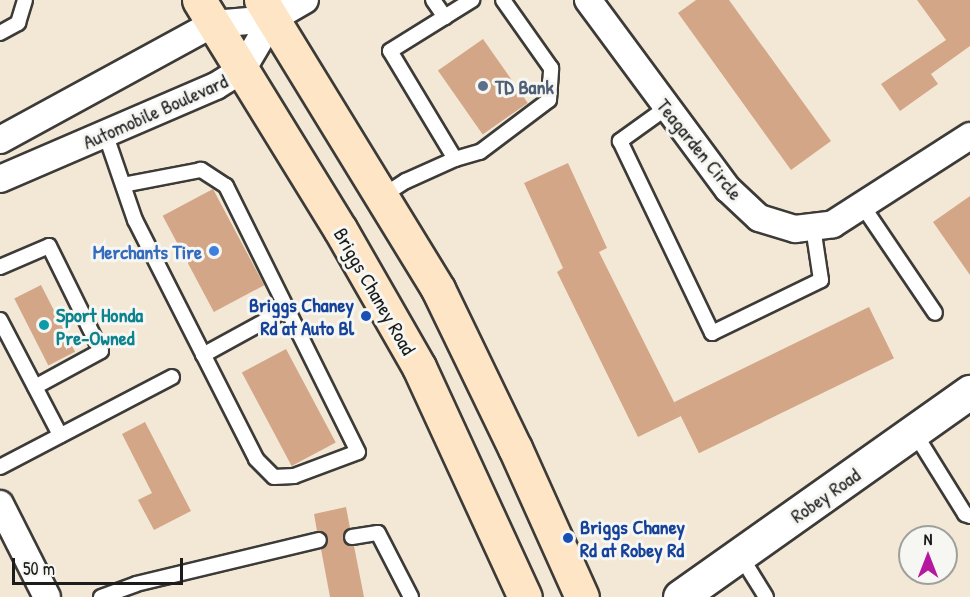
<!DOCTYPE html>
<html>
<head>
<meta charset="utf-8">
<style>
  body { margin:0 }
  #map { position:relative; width:970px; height:597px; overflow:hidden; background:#f3e8d6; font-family:"Patrick Hand",sans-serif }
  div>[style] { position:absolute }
  .building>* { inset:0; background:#d3a687; transform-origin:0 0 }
  .roads { filter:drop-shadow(2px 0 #3c3b38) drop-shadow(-2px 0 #3c3b38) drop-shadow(0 2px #3c3b38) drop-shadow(0 -2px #3c3b38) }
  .service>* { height:14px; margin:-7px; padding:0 7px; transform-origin:7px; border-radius:7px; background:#fff }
  .minor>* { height:26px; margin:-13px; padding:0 13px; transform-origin:13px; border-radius:13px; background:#fff }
  .tertiary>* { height:33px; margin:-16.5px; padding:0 16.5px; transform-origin:16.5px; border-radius:16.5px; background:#fff }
  .secondary>* { height:33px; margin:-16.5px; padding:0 16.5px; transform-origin:16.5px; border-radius:16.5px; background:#fde5c5 }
  .dots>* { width:16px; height:16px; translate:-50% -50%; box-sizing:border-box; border:3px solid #f6f6f2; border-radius:50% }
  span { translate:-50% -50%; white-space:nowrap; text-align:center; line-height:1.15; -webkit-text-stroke:6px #f6f6f2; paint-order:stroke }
  .service-label { font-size:20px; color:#4e5e75; font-weight:700 }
  .left { translate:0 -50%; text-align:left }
  .street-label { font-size:20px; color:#1c1c1c }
  .shop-label { font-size:20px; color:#366cbe; font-weight:700 }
  .right { translate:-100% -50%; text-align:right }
  .transit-label { font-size:20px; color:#164399; font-weight:700 }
  .culture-label { font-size:20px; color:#0d838f; font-weight:700 }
  .north { position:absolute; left:898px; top:525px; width:60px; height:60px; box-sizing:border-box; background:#f6f6f2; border:2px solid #9f9f9c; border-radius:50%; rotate:0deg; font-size:16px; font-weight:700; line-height:24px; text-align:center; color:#1c1c1c }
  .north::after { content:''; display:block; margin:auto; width:21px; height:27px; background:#b5179e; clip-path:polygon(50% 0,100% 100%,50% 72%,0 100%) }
  .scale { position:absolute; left:12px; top:558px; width:171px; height:27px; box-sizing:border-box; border:3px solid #1c1c1c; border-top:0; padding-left:8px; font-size:18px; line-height:21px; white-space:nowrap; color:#1c1c1c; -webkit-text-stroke:4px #f6f6f2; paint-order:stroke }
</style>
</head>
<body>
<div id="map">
  <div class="building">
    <div style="clip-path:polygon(696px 0,729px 0,831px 141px,791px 170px,678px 13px)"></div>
    <div style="clip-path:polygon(917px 0,970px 0,970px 46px,931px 74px,938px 84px,900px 111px,881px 84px,946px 40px)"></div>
    <div style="left:483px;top:39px;width:78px;height:55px;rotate:55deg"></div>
    <div style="clip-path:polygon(568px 163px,607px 248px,599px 252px,681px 416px,638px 437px,557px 272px,563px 268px,524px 183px)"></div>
    <div style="left:213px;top:189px;width:109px;height:57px;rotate:62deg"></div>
    <div style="clip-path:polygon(970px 196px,970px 275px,933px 222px)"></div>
    <div style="left:41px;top:285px;width:75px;height:30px;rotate:63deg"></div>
    <div style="left:869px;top:307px;width:57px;height:217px;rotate:64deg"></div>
    <div style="left:286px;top:349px;width:106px;height:50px;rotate:62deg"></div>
    <div style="clip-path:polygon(145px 422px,191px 511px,154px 530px,138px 500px,152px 493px,122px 434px)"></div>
    <div style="clip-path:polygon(346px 507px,350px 528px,344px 533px,343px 539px,348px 545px,354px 546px,364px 597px,330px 597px,321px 549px,326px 546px,328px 538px,325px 533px,317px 531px,314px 514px)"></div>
  </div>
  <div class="roads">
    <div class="service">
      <div style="left:433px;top:0;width:21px;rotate:55deg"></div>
      <div style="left:0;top:33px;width:21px;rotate:-29deg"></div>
      <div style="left:18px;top:23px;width:24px;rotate:-73deg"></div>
      <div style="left:666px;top:108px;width:57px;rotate:144.3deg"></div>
      <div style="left:620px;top:141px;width:213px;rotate:64.4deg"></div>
      <div style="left:712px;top:333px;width:121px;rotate:-25.9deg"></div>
      <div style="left:821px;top:280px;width:54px;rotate:-98.6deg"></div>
      <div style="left:105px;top:133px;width:92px;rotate:71deg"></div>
      <div style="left:135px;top:220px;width:268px;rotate:63.1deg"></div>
      <div style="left:256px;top:459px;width:25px;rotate:45deg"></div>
      <div style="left:274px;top:477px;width:20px;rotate:-3deg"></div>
      <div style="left:294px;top:476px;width:68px;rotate:-20.6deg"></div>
      <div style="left:358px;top:452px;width:297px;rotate:-116.4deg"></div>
      <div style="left:226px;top:186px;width:30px;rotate:-147deg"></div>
      <div style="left:201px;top:170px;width:79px;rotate:169.1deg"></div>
      <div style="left:455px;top:159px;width:26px;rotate:-16deg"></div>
      <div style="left:480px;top:152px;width:86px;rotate:-37deg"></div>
      <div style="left:549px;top:100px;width:32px;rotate:-86deg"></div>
      <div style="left:551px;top:68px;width:83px;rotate:-125.2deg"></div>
      <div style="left:381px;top:197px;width:30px;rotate:-33deg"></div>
      <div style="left:406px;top:181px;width:54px;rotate:-24.2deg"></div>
      <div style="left:455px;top:159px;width:126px;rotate:-121deg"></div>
      <div style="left:390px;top:51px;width:97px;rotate:-31.9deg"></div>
      <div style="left:862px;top:205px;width:130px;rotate:55.9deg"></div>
      <div style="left:0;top:267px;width:53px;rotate:-23.2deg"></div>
      <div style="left:49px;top:246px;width:117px;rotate:63.7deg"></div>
      <div style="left:101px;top:351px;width:75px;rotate:151.4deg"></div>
      <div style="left:0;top:320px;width:130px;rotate:62.4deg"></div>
      <div style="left:203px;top:355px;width:96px;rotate:-28.7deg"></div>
      <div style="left:914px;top:432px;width:97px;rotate:58.1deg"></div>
      <div style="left:965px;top:514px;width:5px;rotate:22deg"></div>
      <div style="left:0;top:467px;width:194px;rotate:-27.6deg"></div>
      <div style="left:352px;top:537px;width:26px;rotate:-9deg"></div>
      <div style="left:378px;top:533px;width:72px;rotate:62.7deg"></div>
      <div style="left:740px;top:555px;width:49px;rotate:58.2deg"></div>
      <div style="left:101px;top:597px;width:37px;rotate:-20deg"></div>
      <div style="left:136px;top:584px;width:188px;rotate:-13.5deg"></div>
    </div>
    <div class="minor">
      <div style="left:588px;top:0;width:235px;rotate:53.5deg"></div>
      <div style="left:728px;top:189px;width:42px;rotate:43.1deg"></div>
      <div style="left:759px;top:218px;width:38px;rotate:17deg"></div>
      <div style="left:795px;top:229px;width:38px;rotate:-7deg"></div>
      <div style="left:833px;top:224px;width:163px;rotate:-32.7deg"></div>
      <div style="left:0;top:140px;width:243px;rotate:-28.6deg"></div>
      <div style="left:213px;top:24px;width:59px;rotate:-4.8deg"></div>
      <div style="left:272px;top:19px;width:38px;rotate:-30deg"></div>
      <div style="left:0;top:179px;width:235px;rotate:-23.3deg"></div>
      <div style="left:216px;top:86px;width:31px;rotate:-32deg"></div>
      <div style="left:242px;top:70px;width:59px;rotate:-59.5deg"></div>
      <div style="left:0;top:504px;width:104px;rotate:63.2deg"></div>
    </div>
    <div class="tertiary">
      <div style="left:680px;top:597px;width:355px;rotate:-35.3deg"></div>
    </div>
    <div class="secondary">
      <div style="left:199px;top:0;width:269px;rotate:58.4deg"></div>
      <div style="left:340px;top:229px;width:159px;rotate:60.2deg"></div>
      <div style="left:419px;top:367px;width:253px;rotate:65.3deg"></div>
      <div style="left:261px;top:0;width:339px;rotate:58.5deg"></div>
      <div style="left:438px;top:289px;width:177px;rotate:64.2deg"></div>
      <div style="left:515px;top:448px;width:163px;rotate:65.8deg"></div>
    </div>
  </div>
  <div class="dots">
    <div style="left:483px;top:86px;background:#5c6f8a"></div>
    <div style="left:214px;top:251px;background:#3f7fe0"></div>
    <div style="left:366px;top:316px;background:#1a4fb4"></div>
    <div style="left:44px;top:325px;background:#0f9aa8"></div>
    <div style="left:568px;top:538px;background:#1a4fb4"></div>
  </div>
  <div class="service-label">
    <span class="left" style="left:495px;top:86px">TD Bank</span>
  </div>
  <div class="street-label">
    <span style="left:155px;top:111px;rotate:-24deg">Automobile Boulevard</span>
    <span style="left:700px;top:149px;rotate:51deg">Teagarden Circle</span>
    <span style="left:375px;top:291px;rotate:60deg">Briggs Chaney Road</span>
    <span style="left:825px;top:495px;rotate:-35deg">Robey Road</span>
  </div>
  <div class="shop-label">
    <span class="right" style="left:202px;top:251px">Merchants Tire</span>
  </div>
  <div class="transit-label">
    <span class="right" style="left:354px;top:316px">Briggs Chaney<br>Rd at Auto Bl</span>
    <span class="left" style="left:580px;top:538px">Briggs Chaney<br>Rd at Robey Rd</span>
  </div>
  <div class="culture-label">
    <span class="left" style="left:56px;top:326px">Sport Honda<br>Pre-Owned</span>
  </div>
  <div class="north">N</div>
  <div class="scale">50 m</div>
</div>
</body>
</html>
